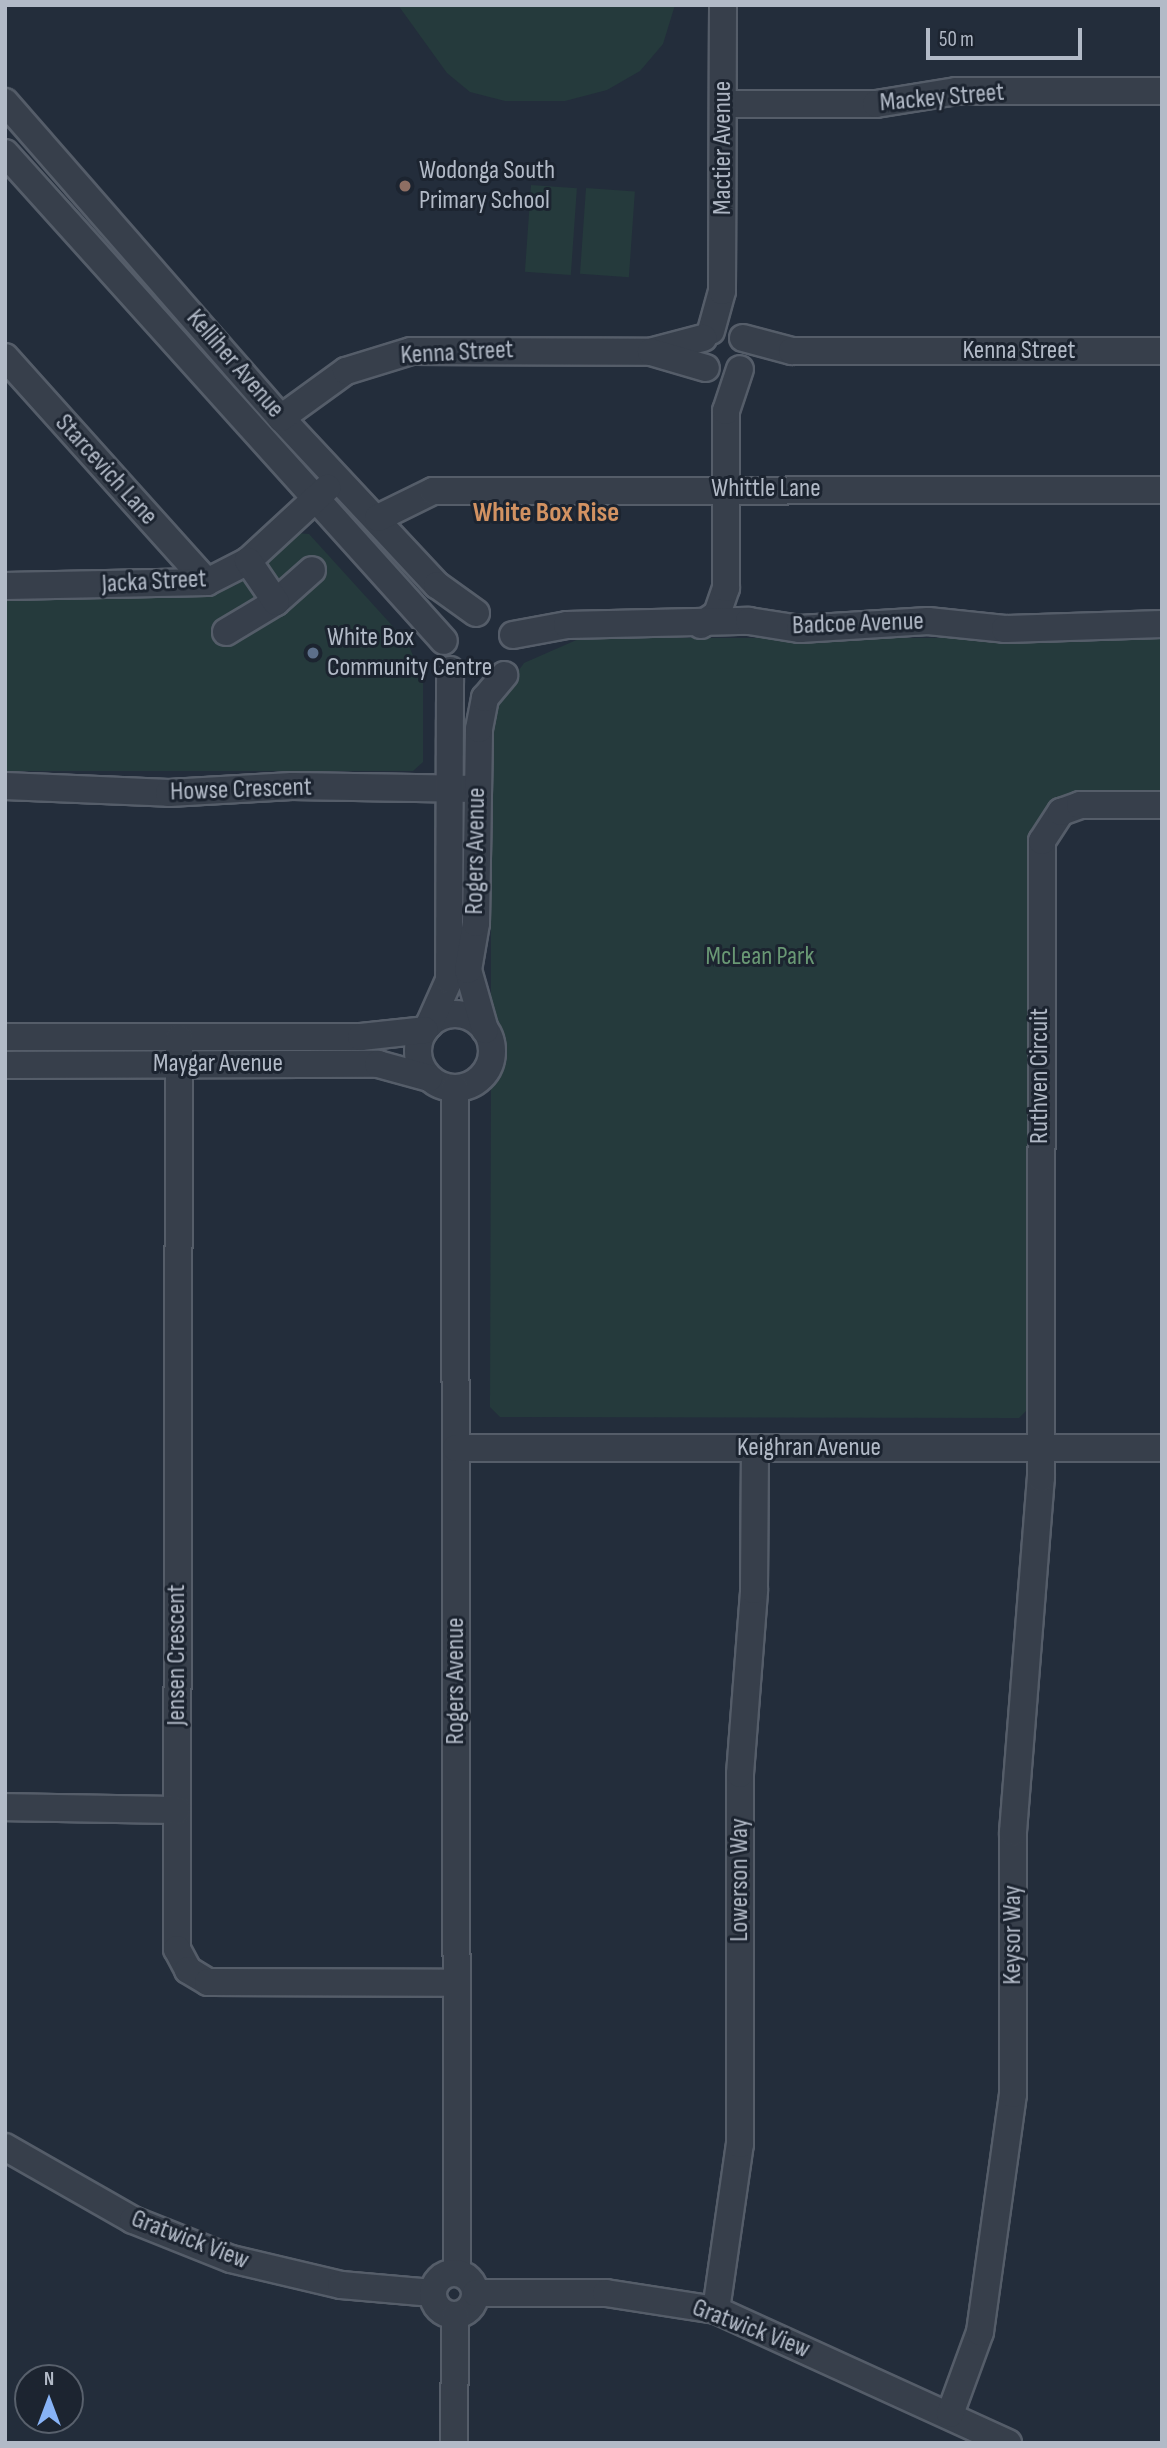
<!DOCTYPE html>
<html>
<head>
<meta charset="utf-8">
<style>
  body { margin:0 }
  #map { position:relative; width:1167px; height:2448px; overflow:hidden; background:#232d3b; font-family:"Sofia Sans Condensed",sans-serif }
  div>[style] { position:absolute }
  .green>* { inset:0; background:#253a3c; transform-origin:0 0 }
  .roads { filter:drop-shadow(2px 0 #555d69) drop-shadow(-2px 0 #555d69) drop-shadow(0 2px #555d69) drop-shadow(0 -2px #555d69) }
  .minor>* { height:26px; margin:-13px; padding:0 13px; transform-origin:13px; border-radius:13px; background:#373f4b }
  .minor>.ring { margin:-13px; padding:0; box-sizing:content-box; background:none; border:26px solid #373f4b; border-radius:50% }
  .dots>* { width:19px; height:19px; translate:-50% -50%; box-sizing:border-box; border:4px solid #1c2430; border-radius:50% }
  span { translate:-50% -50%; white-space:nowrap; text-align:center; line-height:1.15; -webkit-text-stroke:6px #1c2430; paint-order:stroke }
  .street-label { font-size:26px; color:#b2bac7 }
  .poi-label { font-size:26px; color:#b2bac7 }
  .left { translate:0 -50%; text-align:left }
  .park-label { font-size:26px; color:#699874 }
  .neighbourhood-label { font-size:28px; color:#d29262; font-weight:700 }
  .frame { position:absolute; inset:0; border:7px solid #b2bac7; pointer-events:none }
  .north { position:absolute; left:14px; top:2364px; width:70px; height:70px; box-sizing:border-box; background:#1c2430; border:2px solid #58606c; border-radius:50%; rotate:0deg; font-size:19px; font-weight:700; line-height:28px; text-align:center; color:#b2bac7 }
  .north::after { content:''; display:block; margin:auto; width:24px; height:32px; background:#88b3f6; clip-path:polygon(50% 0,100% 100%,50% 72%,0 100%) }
  .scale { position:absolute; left:926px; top:28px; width:156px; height:32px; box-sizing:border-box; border:4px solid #b2bac7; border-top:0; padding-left:9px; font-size:21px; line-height:24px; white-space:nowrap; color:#b2bac7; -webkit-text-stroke:5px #1c2430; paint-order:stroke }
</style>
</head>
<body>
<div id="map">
  <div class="green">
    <div style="clip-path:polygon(398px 5px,675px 5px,663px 44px,640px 71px,607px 90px,565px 101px,505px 101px,470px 92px,447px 73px)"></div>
    <div style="left:531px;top:185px;width:46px;height:87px;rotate:4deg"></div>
    <div style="left:586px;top:188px;width:49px;height:86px;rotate:4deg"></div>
    <div style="clip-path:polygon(296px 533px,309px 534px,408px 643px,423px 682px,423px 762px,413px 771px,5px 771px,5px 599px,208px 596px,236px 585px)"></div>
    <div style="clip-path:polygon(581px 638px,1162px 638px,1162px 792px,1069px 794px,1048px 804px,1030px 832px,1028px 1409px,1019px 1418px,500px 1417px,490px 1407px,491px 1089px,500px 1065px,501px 1034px,491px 1008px,491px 732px,498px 699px,524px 663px)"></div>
  </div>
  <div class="roads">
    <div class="minor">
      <div style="left:5px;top:102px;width:420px;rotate:48.9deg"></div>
      <div style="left:281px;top:418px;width:229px;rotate:47deg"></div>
      <div style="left:437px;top:585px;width:48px;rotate:35.7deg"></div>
      <div style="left:723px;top:104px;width:153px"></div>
      <div style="left:876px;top:104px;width:81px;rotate:-9.2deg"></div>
      <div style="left:956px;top:91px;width:206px"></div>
      <div style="left:5px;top:153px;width:656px;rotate:48.03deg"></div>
      <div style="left:711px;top:331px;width:41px;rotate:-74.6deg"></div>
      <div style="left:722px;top:291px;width:286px;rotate:-89.8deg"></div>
      <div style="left:743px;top:338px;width:51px;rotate:14.9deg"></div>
      <div style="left:792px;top:351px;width:370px"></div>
      <div style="left:653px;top:351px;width:52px;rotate:-14.6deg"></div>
      <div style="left:5px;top:357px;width:302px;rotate:48.1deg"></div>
      <div style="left:281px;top:418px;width:80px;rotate:-35.9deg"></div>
      <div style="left:346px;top:371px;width:68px;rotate:-17.1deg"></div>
      <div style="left:411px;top:351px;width:240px;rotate:0.2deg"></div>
      <div style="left:651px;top:352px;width:57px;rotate:16.2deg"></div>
      <div style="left:378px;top:518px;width:61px;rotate:-26.1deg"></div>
      <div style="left:433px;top:491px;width:729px;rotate:-0.08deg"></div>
      <div style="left:5px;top:586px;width:202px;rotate:-1.1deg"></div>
      <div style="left:207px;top:582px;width:46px;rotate:-27.1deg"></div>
      <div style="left:248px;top:561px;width:108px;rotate:-42.7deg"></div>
      <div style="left:276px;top:602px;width:48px;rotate:-41.6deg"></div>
      <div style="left:701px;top:625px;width:19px;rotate:-35deg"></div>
      <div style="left:717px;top:614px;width:28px;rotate:-71deg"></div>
      <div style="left:726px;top:588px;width:177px;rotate:-90deg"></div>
      <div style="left:726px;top:411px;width:44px;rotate:-71.6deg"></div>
      <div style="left:226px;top:632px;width:58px;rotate:-31deg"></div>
      <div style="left:276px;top:602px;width:50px;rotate:-124.3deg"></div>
      <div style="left:513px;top:635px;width:55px;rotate:-10.5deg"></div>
      <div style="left:567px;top:625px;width:182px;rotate:-1.3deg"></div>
      <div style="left:749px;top:621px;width:52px;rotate:8.9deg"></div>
      <div style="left:800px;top:629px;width:128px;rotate:-3.6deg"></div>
      <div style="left:928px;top:621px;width:77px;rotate:5.9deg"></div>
      <div style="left:1005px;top:629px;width:157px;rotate:-1.8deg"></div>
      <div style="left:5px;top:786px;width:164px;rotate:2.4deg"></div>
      <div style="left:169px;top:793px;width:123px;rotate:-3.3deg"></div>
      <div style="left:292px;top:786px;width:185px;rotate:0.9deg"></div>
      <div class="ring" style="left:418px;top:1014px;width:48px;height:48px"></div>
      <div style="left:429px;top:1025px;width:49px;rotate:-66deg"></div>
      <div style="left:449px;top:980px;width:310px;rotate:-89.8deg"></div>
      <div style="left:485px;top:1030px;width:62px;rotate:-105.8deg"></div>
      <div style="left:468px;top:970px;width:48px;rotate:-80.3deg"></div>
      <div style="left:476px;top:923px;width:194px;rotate:-89.1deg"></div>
      <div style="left:479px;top:729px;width:32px;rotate:-79deg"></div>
      <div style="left:485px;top:698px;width:30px;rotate:-50deg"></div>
      <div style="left:5px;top:1037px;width:356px"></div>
      <div style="left:361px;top:1037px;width:64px;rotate:-6.2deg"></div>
      <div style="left:179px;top:1038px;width:911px;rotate:90.13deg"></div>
      <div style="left:177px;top:1949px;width:24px;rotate:62deg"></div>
      <div style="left:188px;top:1970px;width:23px;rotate:31deg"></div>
      <div style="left:208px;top:1982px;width:248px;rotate:0.2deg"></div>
      <div style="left:5px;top:1065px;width:373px;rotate:-0.2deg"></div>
      <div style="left:378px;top:1064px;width:53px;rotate:15.4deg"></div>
      <div style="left:455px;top:1088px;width:1185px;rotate:89.9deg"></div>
      <div style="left:456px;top:1448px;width:706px"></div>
      <div style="left:5px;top:1807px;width:172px;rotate:1deg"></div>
      <div style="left:5px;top:2147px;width:147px;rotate:29.7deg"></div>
      <div style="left:133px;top:2220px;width:105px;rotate:21.7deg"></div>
      <div style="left:231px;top:2259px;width:113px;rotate:13.3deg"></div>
      <div style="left:341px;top:2285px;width:92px;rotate:5deg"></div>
      <div class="ring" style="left:433px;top:2273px;width:16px;height:16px"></div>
      <div style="left:476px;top:2293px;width:130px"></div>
      <div style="left:606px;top:2293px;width:111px;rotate:8.8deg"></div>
      <div style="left:716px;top:2310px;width:321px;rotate:24.5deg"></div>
      <div style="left:716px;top:2310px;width:168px;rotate:-81.8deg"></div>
      <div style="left:740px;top:2144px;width:370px;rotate:-90deg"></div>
      <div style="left:740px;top:1774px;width:185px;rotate:-85.6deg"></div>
      <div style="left:754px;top:1590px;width:142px;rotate:-89.6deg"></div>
      <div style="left:950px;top:2414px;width:87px;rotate:-69.9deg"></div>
      <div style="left:980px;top:2332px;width:240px;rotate:-82.1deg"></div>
      <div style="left:1013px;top:2094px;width:262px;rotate:-90deg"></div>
      <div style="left:1013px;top:1832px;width:355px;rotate:-85.5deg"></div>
      <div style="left:1041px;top:1478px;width:637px;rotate:-89.91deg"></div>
      <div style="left:1042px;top:841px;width:35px;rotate:-57deg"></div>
      <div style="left:1061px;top:812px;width:20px;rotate:-20deg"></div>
      <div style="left:1080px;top:805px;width:82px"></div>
      <div style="left:454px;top:2443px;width:127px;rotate:-89.5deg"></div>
    </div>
  </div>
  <div class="dots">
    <div style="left:405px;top:186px;background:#8d6e63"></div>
    <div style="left:313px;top:653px;background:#5c6f8a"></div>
  </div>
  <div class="street-label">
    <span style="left:942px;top:98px;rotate:-5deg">Mackey Street</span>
    <span style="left:723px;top:148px;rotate:-90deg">Mactier Avenue</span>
    <span style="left:1019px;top:351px">Kenna Street</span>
    <span style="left:457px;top:353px;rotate:-3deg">Kenna Street</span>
    <span style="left:235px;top:364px;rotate:49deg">Kelliher Avenue</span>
    <span style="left:106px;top:470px;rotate:48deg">Starcevich Lane</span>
    <span style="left:766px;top:489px">Whittle Lane</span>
    <span style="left:154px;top:582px;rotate:-3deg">Jacka Street</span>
    <span style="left:858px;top:624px;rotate:-2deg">Badcoe Avenue</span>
    <span style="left:241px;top:790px;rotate:-2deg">Howse Crescent</span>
    <span style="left:476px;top:851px;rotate:-89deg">Rogers Avenue</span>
    <span style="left:218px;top:1064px">Maygar Avenue</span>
    <span style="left:1040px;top:1076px;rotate:-90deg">Ruthven Circuit</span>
    <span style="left:809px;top:1448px">Keighran Avenue</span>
    <span style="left:177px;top:1655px;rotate:-90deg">Jensen Crescent</span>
    <span style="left:456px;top:1681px;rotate:-90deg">Rogers Avenue</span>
    <span style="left:740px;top:1880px;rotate:-90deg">Lowerson Way</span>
    <span style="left:1013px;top:1935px;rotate:-90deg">Keysor Way</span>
    <span style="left:190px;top:2240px;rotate:21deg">Gratwick View</span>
    <span style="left:751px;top:2329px;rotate:21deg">Gratwick View</span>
  </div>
  <div class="poi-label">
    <span class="left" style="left:419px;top:186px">Wodonga South<br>Primary School</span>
    <span class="left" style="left:327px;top:653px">White Box<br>Community Centre</span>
  </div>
  <div class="park-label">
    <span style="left:760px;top:957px">McLean Park</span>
  </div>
  <div class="neighbourhood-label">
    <span style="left:546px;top:513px">White Box Rise</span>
  </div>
  <div class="frame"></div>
  <div class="north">N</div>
  <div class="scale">50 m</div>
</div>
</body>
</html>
